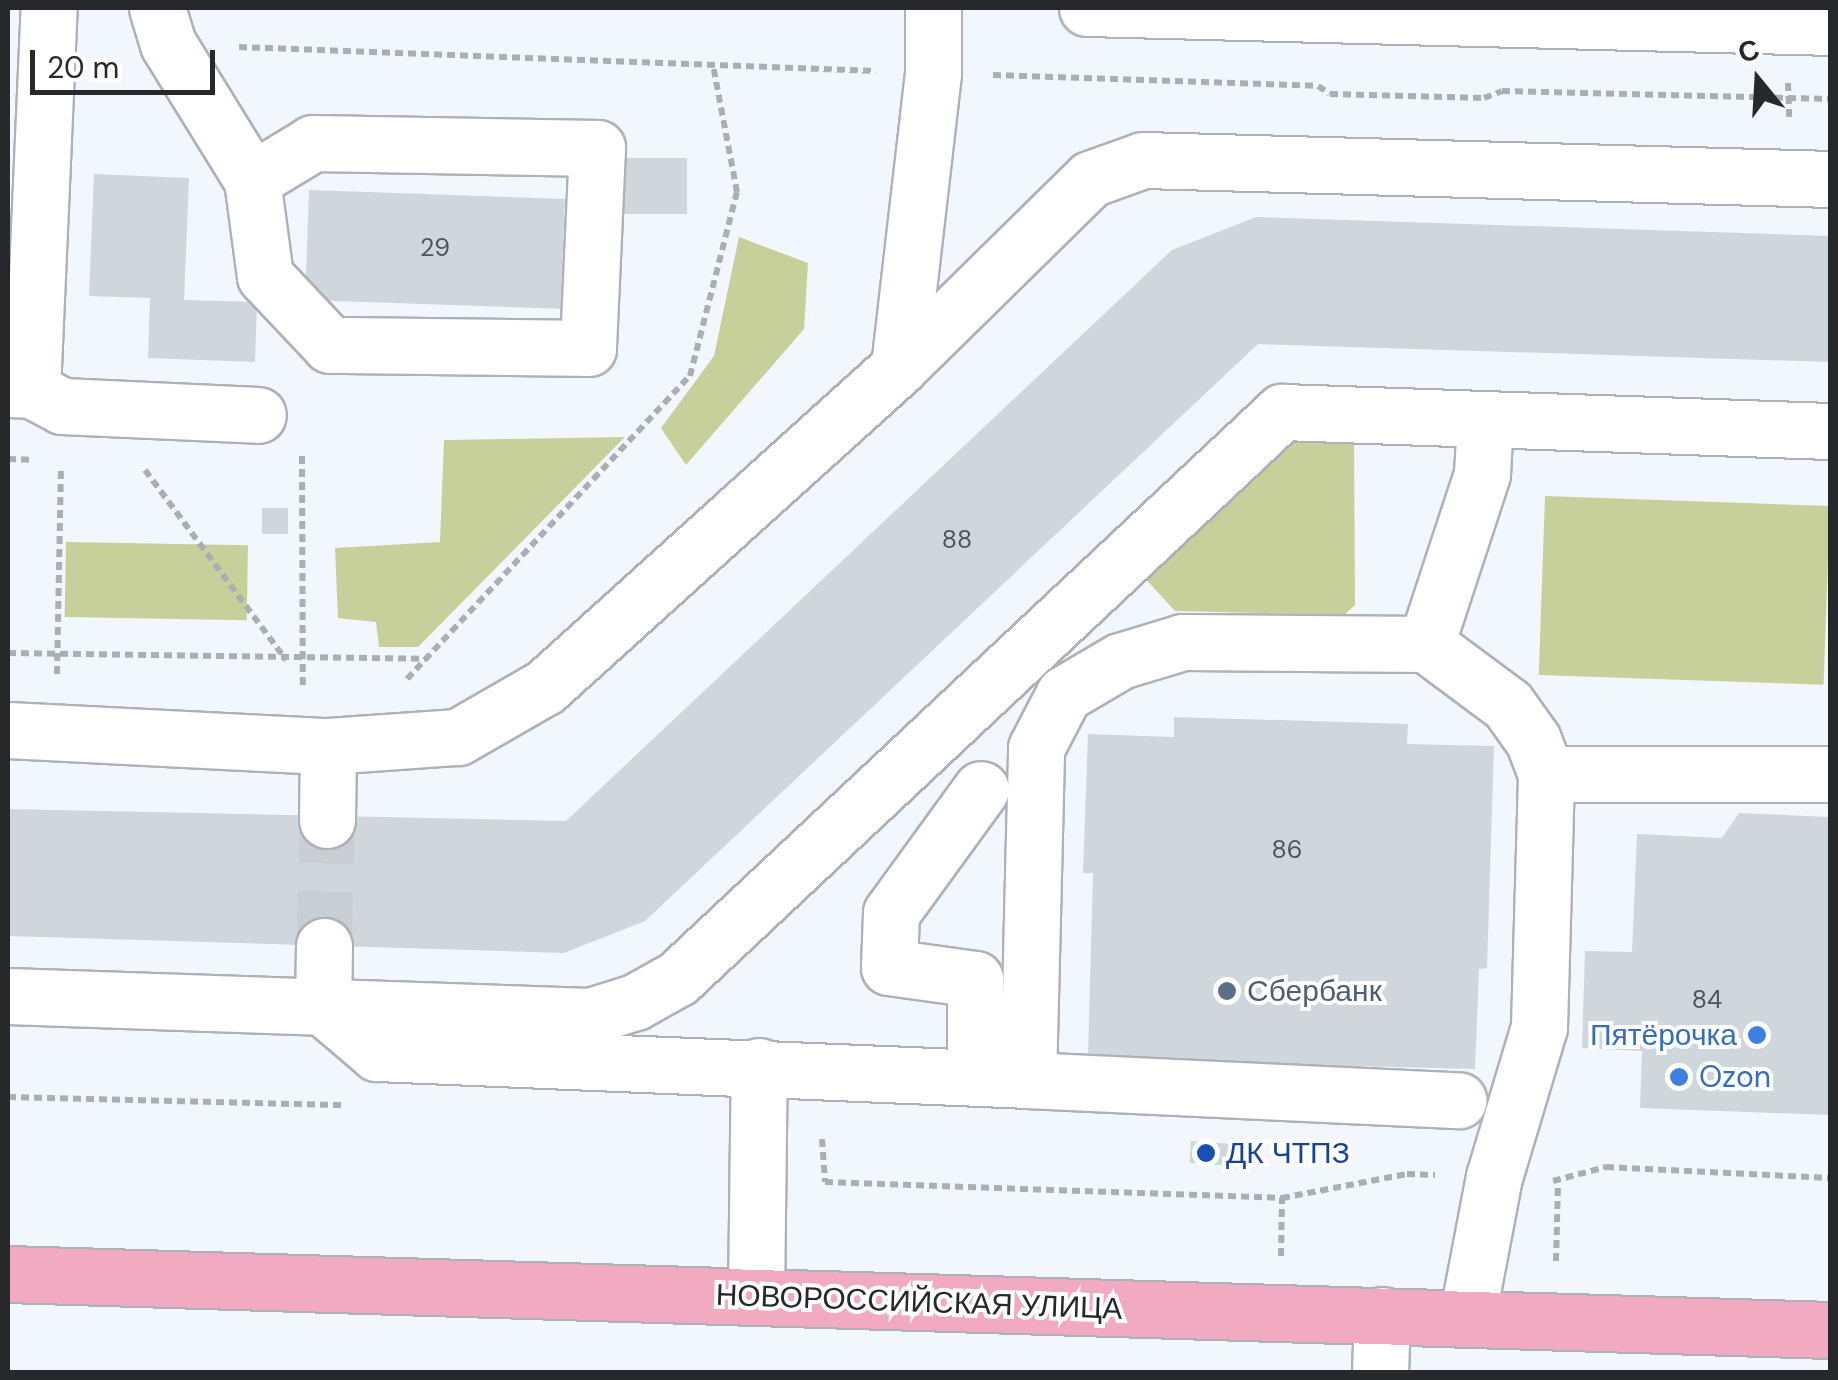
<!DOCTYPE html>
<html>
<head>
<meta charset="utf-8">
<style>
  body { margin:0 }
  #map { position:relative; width:1838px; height:1380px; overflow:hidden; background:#f1f7fd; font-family:"DM Sans",sans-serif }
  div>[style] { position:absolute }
  .green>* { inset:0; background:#c7d09a; transform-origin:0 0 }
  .building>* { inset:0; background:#cfd6dc; transform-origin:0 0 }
  .minor-tunnel>* { height:55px; margin-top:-27.5px; transform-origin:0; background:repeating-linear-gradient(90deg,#c8ced3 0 55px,transparent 0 83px) }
  .path>* { height:6px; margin-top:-3px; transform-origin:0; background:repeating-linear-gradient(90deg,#aaafb4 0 8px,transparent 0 13px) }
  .roads { filter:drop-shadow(2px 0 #adb2b9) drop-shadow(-2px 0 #adb2b9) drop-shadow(0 2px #adb2b9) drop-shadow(0 -2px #adb2b9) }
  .minor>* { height:55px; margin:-27.5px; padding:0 27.5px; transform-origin:27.5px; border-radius:27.5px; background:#fff }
  .major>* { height:55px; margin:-27.5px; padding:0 27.5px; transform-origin:27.5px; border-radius:27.5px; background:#f2a9c2 }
  .dots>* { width:28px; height:28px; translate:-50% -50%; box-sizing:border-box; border:5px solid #fff; border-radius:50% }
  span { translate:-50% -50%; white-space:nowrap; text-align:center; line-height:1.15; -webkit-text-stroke:8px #fff; paint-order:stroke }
  .number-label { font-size:25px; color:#505457 }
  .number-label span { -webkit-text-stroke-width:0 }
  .service-label { font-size:30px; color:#4e5e75 }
  .left { translate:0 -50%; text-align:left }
  .shop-label { font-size:30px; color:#366cbe }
  .right { translate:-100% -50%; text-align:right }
  .transit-label { font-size:30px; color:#164399 }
  .street-label { font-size:30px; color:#26282b }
  .frame { position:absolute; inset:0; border:10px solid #26282b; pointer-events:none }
  .north { position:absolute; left:1708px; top:30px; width:100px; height:100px; -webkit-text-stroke:8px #fff; paint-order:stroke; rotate:342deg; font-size:28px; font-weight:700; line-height:40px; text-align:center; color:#26282b }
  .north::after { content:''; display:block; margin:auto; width:35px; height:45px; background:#26282b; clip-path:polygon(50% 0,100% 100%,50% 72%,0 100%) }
  .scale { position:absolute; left:30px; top:50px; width:185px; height:45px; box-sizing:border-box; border:5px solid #26282b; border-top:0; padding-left:12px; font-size:30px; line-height:35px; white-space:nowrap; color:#26282b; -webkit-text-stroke:8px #fff; paint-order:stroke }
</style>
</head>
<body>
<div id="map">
  <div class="green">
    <div style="clip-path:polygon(739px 237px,808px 263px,804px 329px,686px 465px,661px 428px,714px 356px)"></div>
    <div style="clip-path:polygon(1294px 434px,1354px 437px,1355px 605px,1344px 615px,1175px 611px,1142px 575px)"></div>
    <div style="clip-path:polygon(625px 437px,418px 647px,379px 647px,376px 622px,338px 618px,335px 548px,440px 542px,444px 440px)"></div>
    <div style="left:1545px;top:496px;width:285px;height:179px;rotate:2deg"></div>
    <div style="left:66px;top:542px;width:182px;height:75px;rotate:1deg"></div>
  </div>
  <div class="building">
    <div style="left:623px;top:158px;width:64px;height:56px"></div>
    <div style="clip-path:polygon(94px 174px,189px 178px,184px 300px,257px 302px,255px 362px,148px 358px,150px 298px,89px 296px)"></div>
    <div style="left:309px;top:190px;width:256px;height:110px;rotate:2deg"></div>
    <div style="clip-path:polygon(1256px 217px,1830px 236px,1830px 362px,1258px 344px,645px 921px,564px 953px,8px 936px,8px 809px,566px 821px,1172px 250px)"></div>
    <div style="left:262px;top:508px;width:26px;height:26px"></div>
    <div style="clip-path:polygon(1174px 717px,1408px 724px,1407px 744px,1494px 746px,1487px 968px,1479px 969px,1475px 1069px,1352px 1066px,1351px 1074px,1088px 1058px,1093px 873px,1083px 873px,1088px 734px,1174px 737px)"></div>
    <div style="clip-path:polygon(1739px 813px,1830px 817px,1830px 1115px,1640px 1108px,1642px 1051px,1582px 1048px,1585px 951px,1632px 952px,1637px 834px,1722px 838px)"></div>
    <div style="left:1191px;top:1141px;width:45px;height:22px;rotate:4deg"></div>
  </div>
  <div class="minor-tunnel">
    <div style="left:324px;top:946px;width:126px;rotate:-88.6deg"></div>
  </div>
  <div class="path">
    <div style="left:239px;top:47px;width:637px;rotate:2.16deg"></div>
    <div style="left:993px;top:75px;width:325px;rotate:1.9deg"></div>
    <div style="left:1318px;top:86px;width:14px;rotate:34deg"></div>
    <div style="left:1330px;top:94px;width:154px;rotate:1.5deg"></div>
    <div style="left:1484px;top:98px;width:19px;rotate:-21deg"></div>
    <div style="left:1502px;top:91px;width:328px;rotate:1.4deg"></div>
    <div style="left:1788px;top:83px;width:38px;rotate:88deg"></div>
    <div style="left:302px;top:456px;width:232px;rotate:89.8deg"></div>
    <div style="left:8px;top:459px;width:23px;rotate:2deg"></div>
    <div style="left:145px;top:470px;width:237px;rotate:53.4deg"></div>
    <div style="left:8px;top:653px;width:417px;rotate:0.8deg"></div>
    <div style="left:57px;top:674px;width:208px;rotate:-88.9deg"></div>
    <div style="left:407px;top:679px;width:415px;rotate:-47deg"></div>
    <div style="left:690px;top:376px;width:190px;rotate:-75.7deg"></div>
    <div style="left:737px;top:192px;width:129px;rotate:-100.7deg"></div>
    <div style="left:8px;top:1097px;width:338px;rotate:1.4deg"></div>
    <div style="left:822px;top:1139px;width:43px;rotate:86deg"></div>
    <div style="left:825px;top:1182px;width:457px;rotate:2deg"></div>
    <div style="left:1282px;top:1198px;width:127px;rotate:-10.9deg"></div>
    <div style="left:1407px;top:1174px;width:28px;rotate:2deg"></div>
    <div style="left:1553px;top:1181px;width:55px;rotate:-14.8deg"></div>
    <div style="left:1606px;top:1167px;width:224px;rotate:2.8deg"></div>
    <div style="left:1281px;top:1256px;width:58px;rotate:-89deg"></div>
    <div style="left:1556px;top:1261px;width:77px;rotate:-88.5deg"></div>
  </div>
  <div class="roads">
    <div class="minor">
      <div style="left:157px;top:8px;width:38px;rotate:73deg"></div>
      <div style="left:168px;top:44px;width:160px;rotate:58.3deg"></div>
      <div style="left:252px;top:180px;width:71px;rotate:-31.2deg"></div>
      <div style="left:313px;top:143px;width:284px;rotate:1deg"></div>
      <div style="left:597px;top:148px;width:200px;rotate:92.6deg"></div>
      <div style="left:588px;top:348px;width:258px;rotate:-179.3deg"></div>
      <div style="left:330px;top:345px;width:95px;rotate:-133.3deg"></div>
      <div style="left:265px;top:276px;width:97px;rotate:-97.7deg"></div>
      <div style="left:1087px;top:8px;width:743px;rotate:1.46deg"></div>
      <div style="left:899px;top:367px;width:268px;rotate:-44.5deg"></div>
      <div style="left:1090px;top:179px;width:56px;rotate:-19.7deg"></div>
      <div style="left:1143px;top:160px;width:687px;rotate:1.58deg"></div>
      <div style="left:8px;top:389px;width:24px;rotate:2deg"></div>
      <div style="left:32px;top:390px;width:34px;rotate:28deg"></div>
      <div style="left:62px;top:406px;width:196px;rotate:2.6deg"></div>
      <div style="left:32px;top:390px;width:382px;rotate:-87.5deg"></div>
      <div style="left:1485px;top:419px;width:55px;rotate:93.1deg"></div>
      <div style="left:1482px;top:474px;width:179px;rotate:108.2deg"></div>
      <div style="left:1426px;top:644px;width:102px;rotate:36.6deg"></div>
      <div style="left:1508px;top:705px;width:43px;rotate:54.5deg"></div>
      <div style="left:1533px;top:740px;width:36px;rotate:69deg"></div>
      <div style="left:8px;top:730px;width:320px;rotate:2.9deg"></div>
      <div style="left:328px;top:746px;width:130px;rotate:-4deg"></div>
      <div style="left:458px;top:737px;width:100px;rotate:-29.9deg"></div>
      <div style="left:545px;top:687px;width:477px;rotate:-42.1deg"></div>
      <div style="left:899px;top:367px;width:296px;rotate:-83.4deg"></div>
      <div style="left:933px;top:73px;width:65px;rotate:-90deg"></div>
      <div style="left:327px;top:820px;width:74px;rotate:-89.2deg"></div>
      <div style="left:324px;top:946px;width:61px;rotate:90.9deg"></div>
      <div style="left:323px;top:1007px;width:71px;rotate:40.4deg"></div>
      <div style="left:377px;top:1053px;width:652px;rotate:2.37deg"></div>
      <div style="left:1028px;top:1080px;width:332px;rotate:-88.6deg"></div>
      <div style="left:1036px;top:748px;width:61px;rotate:-62.6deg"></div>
      <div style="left:1064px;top:694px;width:65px;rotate:-30.5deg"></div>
      <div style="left:1120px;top:661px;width:66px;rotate:-16.8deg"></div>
      <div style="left:1183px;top:642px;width:243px;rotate:0.5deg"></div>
      <div style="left:8px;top:996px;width:582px;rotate:1.97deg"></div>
      <div style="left:590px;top:1016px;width:47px;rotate:-17.3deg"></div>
      <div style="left:635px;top:1002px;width:49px;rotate:-29.2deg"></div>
      <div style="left:678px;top:978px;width:828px;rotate:-43.14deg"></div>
      <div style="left:1282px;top:412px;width:548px;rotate:1.99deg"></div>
      <div style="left:975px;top:1077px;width:98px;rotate:-90deg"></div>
      <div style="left:975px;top:979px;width:87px;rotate:-172.1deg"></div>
      <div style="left:889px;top:967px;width:54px;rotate:-87.9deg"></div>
      <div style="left:891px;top:913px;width:153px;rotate:-54deg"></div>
      <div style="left:1028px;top:1080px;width:431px;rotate:2.7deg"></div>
      <div style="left:756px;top:1297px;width:231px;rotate:-89.3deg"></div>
      <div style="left:1467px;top:1318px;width:144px;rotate:-79.2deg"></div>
      <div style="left:1494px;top:1177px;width:157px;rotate:-73.3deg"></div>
      <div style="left:1539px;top:1027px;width:253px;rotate:-88.4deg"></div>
      <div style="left:1546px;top:774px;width:284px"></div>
      <div style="left:1380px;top:1372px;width:57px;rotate:-88deg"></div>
    </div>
    <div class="major">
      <div style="left:8px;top:1274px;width:1823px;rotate:1.76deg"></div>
    </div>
  </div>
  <div class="dots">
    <div style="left:1227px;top:991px;background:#5c6f8a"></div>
    <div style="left:1757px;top:1035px;background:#3f7fe0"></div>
    <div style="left:1679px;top:1077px;background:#3f7fe0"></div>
    <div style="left:1206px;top:1153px;background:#1a4fb4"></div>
  </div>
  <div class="number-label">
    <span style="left:435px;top:248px">29</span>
    <span style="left:957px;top:540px">88</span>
    <span style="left:1287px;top:850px">86</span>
    <span style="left:1707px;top:1000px">84</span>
  </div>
  <div class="service-label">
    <span class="left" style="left:1247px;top:991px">Сбербанк</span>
  </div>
  <div class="shop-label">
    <span class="right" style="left:1737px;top:1035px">Пятёрочка</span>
    <span class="left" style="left:1699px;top:1077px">Ozon</span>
  </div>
  <div class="transit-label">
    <span class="left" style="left:1226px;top:1153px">ДК ЧТПЗ</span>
  </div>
  <div class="street-label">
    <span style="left:919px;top:1302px;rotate:2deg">НОВОРОССИЙСКАЯ УЛИЦА</span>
  </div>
  <div class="frame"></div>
  <div class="north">С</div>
  <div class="scale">20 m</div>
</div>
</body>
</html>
